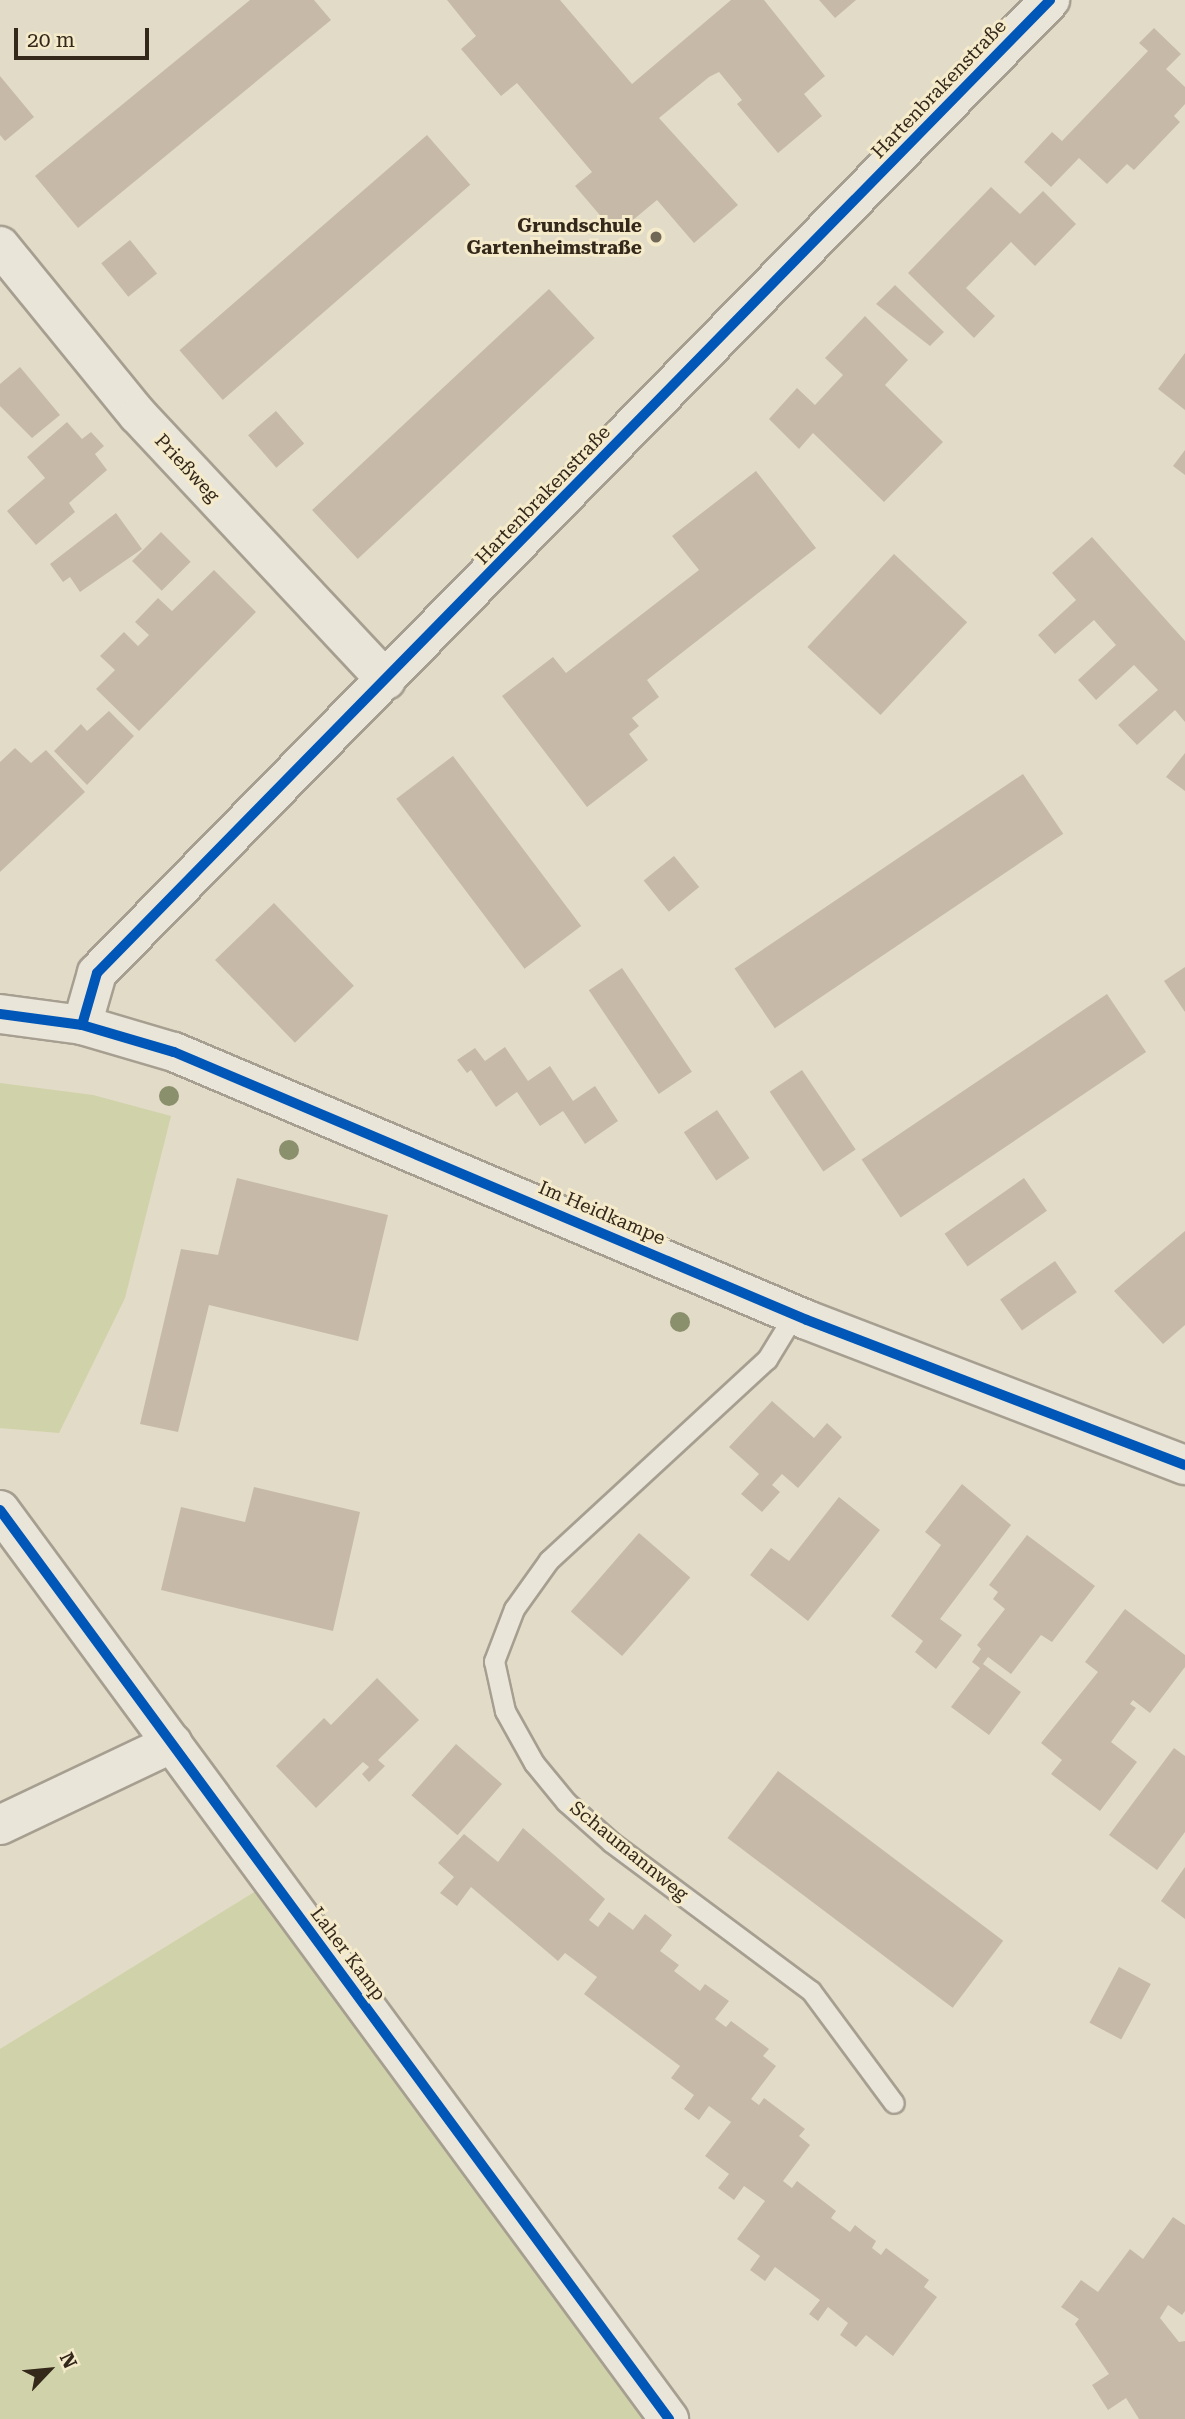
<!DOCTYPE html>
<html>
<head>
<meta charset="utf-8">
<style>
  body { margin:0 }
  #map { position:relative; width:1185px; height:2419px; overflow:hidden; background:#e2dbc7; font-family:"Roboto Serif",serif }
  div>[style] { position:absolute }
  .green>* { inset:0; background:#d0d2a9 }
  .building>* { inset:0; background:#c6b9a8; transform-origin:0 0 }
  .roads { filter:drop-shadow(2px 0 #a69f91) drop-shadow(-2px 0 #a69f91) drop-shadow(0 2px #a69f91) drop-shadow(0 -2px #a69f91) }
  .service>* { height:19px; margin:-9.5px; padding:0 9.5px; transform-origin:9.5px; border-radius:9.5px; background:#eae5d9 }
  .minor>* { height:38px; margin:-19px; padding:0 19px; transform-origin:19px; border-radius:19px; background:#eae5d9 }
  .tertiary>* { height:38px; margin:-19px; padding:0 19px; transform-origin:19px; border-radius:19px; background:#eae5d9 }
  .cycleway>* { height:10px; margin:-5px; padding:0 5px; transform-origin:5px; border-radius:5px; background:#0057b8 }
  .trees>* { width:20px; height:20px; margin:-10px; border-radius:50%; background:#8a8f6c }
  .dots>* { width:19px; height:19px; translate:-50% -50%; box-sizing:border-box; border:4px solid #f5ebcb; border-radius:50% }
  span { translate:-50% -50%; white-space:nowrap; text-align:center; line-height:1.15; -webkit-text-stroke:6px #f5ebcb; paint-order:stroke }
  .street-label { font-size:19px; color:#34281a }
  .poi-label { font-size:19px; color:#34281a; font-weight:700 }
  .right { translate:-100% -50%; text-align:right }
  .north { position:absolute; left:14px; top:2335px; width:70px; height:70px; -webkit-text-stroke:5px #f5ebcb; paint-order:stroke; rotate:64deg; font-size:19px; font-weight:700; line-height:28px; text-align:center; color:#34281a }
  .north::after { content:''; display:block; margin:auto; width:24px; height:32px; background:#34281a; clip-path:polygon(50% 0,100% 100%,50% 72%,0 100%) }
  .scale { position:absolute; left:14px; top:28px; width:135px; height:32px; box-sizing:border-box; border:4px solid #34281a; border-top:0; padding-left:9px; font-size:21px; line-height:24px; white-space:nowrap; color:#34281a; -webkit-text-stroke:5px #f5ebcb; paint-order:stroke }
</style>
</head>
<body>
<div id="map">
  <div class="green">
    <div style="clip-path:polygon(0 1083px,93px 1095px,171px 1116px,125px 1298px,59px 1433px,0 1428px)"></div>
    <div style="clip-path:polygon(272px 1881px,669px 2419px,0 2419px,0 2049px)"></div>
  </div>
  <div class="building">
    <div style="clip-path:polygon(250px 0,314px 0,331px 20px,78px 228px,35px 176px)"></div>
    <div style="clip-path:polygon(447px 0,560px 0,632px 84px,731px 0,764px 0,825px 76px,804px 94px,822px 116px,778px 153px,737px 104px,742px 100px,719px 72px,709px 77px,659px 118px,738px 205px,694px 243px,657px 200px,616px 234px,575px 186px,592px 172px,517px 83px,501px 96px,461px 49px,476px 36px)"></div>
    <div style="clip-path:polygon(819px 0,856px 0,835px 18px)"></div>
    <div style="clip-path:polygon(1154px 28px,1181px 54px,1166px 69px,1185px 87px,1185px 104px,1174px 116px,1180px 122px,1134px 170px,1127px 164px,1107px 184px,1079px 158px,1051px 187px,1024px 162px,1052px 132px,1062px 141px,1148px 51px,1139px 43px)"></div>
    <div style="clip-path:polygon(0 76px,34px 117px,5px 141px,0 135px)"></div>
    <div style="left:427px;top:135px;width:66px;height:328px;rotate:49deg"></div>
    <div style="clip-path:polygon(991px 187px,1020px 214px,1043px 191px,1076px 224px,1035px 266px,1011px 242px,966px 288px,995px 316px,974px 338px,908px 273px)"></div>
    <div style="left:130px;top:240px;width:43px;height:37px;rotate:51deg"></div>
    <div style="clip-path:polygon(895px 285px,944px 332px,930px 346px,876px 304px)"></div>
    <div style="left:549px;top:289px;width:67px;height:324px;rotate:47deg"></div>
    <div style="clip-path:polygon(865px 316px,908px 360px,885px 385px,943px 442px,884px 502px,813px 433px,799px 449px,769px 419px,797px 388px,815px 405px,843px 375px,825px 358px)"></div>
    <div style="clip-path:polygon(1185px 353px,1185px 410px,1158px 389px)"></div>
    <div style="clip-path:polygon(20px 367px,60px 415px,32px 438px,0 406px,0 384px)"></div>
    <div style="left:276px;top:411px;width:43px;height:37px;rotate:49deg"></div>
    <div style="clip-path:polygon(67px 422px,82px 439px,91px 432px,104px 446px,95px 454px,107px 470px,69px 503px,75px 512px,36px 545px,7px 511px,45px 478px,27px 457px)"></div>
    <div style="clip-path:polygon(1185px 450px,1185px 475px,1173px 466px)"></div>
    <div style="clip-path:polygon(756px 471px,816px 548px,647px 680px,659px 697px,632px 718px,639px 726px,629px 734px,648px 760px,587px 807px,502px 696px,553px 657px,566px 673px,699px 570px,672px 536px)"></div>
    <div style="clip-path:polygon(116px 513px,142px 549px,80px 592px,70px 577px,63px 582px,50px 564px)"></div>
    <div style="left:161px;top:532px;width:42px;height:41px;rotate:45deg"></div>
    <div style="clip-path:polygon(1092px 537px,1185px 641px,1185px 722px,1175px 710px,1137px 745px,1118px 725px,1158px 690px,1134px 665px,1096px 700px,1078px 680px,1116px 645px,1094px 620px,1055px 654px,1038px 635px,1076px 600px,1052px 573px)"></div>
    <div style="left:894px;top:554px;width:100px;height:127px;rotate:43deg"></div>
    <div style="clip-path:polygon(214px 570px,256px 612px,139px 731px,96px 689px,115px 670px,100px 656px,124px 632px,138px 646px,149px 635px,135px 622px,158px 598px,172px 611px)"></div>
    <div style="clip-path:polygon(109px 711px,134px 736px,87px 785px,54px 751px,81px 724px,87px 731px)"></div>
    <div style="clip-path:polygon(15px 748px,31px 763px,46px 750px,85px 792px,0 872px,0 762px)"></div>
    <div style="clip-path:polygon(1185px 753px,1185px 791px,1166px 777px)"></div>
    <div style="left:453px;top:756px;width:213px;height:71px;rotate:53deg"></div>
    <div style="left:1023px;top:774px;width:72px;height:348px;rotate:56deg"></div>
    <div style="left:674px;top:856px;width:40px;height:39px;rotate:51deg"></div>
    <div style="left:274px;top:903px;width:115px;height:82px;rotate:46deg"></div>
    <div style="clip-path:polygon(1185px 967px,1185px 1012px,1164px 981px)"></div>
    <div style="left:622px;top:968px;width:125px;height:40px;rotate:56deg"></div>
    <div style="left:1107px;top:994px;width:70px;height:296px;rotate:56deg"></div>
    <div style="clip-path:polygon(505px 1047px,528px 1081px,550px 1066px,573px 1101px,595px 1086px,618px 1121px,585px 1144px,563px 1111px,540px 1126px,517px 1092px,496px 1107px,471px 1070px,467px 1073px,457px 1060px,475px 1048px,485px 1061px)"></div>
    <div style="left:802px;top:1070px;width:96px;height:39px;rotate:56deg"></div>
    <div style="left:717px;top:1110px;width:58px;height:40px;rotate:56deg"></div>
    <div style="clip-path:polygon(237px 1178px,388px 1215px,358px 1341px,209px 1305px,178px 1432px,140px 1424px,181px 1249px,218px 1255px)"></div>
    <div style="left:1024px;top:1178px;width:40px;height:97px;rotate:55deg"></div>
    <div style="clip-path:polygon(1185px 1231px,1185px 1325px,1163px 1344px,1114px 1291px)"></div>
    <div style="left:1055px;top:1261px;width:38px;height:67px;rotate:55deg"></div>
    <div style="clip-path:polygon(772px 1401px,814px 1438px,827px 1423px,842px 1437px,798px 1488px,782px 1474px,772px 1485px,780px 1492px,762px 1512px,741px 1494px,759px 1474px,729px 1447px)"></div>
    <div style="clip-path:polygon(962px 1484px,1011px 1525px,940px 1619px,962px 1635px,936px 1669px,915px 1652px,923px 1641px,891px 1616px,941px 1545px,925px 1532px)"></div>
    <div style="clip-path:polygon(254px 1487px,360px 1512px,333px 1631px,161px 1590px,181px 1507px,245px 1522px)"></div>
    <div style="clip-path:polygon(839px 1497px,880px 1530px,808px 1621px,750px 1575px,771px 1548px,789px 1561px)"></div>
    <div style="left:639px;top:1533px;width:68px;height:104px;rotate:41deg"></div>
    <div style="clip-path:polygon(1027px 1535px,1095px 1586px,1052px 1642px,1041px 1635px,1011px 1674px,988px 1657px,983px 1664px,1021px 1692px,989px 1735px,951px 1707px,980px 1668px,972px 1662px,981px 1649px,977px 1645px,1005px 1609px,993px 1599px,998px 1592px,989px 1585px)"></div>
    <div style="clip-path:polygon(1125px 1609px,1185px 1655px,1185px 1667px,1150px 1713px,1133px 1700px,1130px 1704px,1136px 1708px,1111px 1742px,1137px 1762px,1100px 1811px,1051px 1774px,1062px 1760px,1041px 1743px,1098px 1672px,1085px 1662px)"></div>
    <div style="clip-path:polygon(377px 1678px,419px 1720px,378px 1760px,385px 1766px,369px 1782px,362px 1774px,369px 1767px,363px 1762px,316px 1808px,276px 1766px,324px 1718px,331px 1725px)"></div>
    <div style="left:456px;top:1744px;width:61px;height:68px;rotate:41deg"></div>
    <div style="clip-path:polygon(1174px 1748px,1185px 1756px,1185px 1832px,1157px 1870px,1109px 1835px)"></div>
    <div style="left:778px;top:1771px;width:282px;height:84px;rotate:37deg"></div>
    <div style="clip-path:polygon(523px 1828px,605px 1899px,589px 1920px,598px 1927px,609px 1912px,633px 1930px,645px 1914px,672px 1935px,660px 1951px,679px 1965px,674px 1971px,700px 1991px,705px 1984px,729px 2001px,715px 2019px,726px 2027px,731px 2021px,769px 2049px,763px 2056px,776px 2066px,751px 2099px,759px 2105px,764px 2098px,796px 2122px,805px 2129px,799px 2136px,810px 2145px,783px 2181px,792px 2188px,797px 2181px,836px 2211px,831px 2218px,850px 2232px,855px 2225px,865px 2233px,876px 2241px,872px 2248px,881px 2255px,886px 2248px,929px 2280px,924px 2287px,937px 2297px,893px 2356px,866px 2335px,856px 2347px,840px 2335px,848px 2323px,828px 2307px,818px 2321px,809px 2314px,820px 2300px,775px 2267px,765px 2281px,750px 2270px,760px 2256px,737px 2239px,765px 2201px,744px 2186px,734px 2200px,718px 2188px,729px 2174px,705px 2156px,731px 2122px,709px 2106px,699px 2120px,684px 2109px,694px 2095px,671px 2078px,680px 2066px,584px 1994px,597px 1977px,565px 1953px,558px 1961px,471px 1887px,457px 1906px,440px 1893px,454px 1877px,438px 1863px,464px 1834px,498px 1862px)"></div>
    <div style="clip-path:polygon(1185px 1867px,1185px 1919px,1161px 1901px)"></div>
    <div style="left:1119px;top:1967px;width:36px;height:63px;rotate:28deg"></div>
    <div style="clip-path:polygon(1173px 2217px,1185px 2225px,1185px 2311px,1182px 2315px,1168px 2305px,1160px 2318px,1179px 2342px,1185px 2341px,1185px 2419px,1139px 2419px,1126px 2398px,1108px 2410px,1092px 2385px,1109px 2374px,1075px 2324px,1079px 2319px,1061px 2307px,1081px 2280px,1098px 2292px,1130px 2249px,1143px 2259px)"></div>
  </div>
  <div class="roads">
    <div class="service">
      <div style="left:794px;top:1315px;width:52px;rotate:121.5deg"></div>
      <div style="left:767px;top:1359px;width:297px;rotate:137.3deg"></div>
      <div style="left:549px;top:1560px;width:60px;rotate:125.5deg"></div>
      <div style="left:514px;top:1609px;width:56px;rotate:111deg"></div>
      <div style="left:494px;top:1661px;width:51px;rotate:77.6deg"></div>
      <div style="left:505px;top:1711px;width:60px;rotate:60.9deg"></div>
      <div style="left:534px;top:1763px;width:50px;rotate:50.6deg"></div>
      <div style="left:566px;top:1802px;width:60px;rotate:41.6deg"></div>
      <div style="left:611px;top:1842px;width:249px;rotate:36.7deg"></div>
      <div style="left:811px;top:1991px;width:139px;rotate:53.5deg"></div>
    </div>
    <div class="minor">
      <div style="left:0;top:246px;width:218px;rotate:50.8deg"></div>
      <div style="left:138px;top:415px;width:363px;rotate:46.9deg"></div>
      <div style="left:82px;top:1025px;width:54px;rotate:-73.9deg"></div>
      <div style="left:97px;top:973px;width:1362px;rotate:-45.59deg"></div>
      <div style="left:0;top:1510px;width:1129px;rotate:53.65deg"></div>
      <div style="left:0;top:1825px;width:191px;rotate:-25.4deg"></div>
    </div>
    <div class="tertiary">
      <div style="left:0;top:1014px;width:83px;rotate:7.6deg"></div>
      <div style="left:82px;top:1025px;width:96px;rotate:16.4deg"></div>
      <div style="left:174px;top:1052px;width:687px;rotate:22.95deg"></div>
      <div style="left:807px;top:1320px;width:405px;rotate:21deg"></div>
    </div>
  </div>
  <div class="cycleway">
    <div style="left:0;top:1014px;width:83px;rotate:7.6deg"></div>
    <div style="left:82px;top:1025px;width:96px;rotate:16.4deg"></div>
    <div style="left:174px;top:1052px;width:687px;rotate:22.95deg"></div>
    <div style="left:807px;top:1320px;width:405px;rotate:21deg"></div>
    <div style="left:82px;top:1025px;width:54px;rotate:-73.9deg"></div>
    <div style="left:97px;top:973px;width:1362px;rotate:-45.59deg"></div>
    <div style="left:0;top:1510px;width:1129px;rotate:53.65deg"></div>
  </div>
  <div class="trees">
    <div style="left:169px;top:1096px"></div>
    <div style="left:289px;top:1150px"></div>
    <div style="left:680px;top:1322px"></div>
  </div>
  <div class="dots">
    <div style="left:656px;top:237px;background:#716757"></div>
  </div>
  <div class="street-label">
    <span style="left:939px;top:89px;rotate:-46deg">Hartenbrakenstraße</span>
    <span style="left:187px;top:468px;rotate:47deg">Prießweg</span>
    <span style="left:543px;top:495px;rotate:-46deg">Hartenbrakenstraße</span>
    <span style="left:602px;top:1213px;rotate:23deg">Im Heidkampe</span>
    <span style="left:629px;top:1851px;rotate:39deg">Schaumannweg</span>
    <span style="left:348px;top:1954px;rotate:53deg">Laher Kamp</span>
  </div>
  <div class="poi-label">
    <span class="right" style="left:642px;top:237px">Grundschule<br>Gartenheimstraße</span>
  </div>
  <div class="north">N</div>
  <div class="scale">20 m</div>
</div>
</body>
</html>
